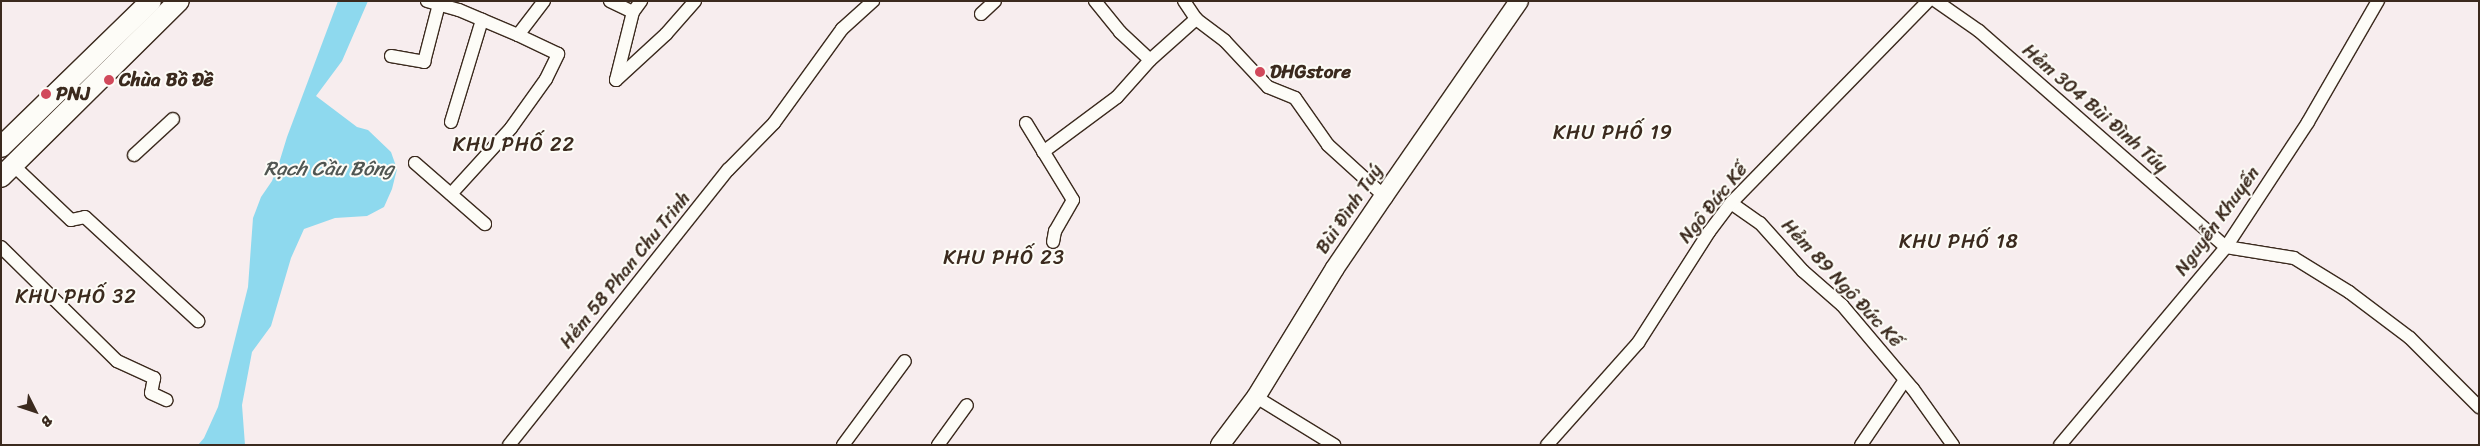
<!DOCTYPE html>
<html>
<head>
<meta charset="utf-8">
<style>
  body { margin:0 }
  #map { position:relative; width:2480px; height:446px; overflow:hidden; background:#f7edee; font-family:Sriracha,sans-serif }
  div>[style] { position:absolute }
  .water>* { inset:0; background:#8ed9ee }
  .roads { filter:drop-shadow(1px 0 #3b2a1e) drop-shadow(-1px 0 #3b2a1e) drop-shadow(0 1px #3b2a1e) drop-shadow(0 -1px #3b2a1e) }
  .street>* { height:12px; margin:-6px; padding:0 6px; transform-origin:6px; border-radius:6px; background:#fdfcf7 }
  .secondary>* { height:18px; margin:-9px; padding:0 9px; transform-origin:9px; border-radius:9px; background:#fdfcf7 }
  .primary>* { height:20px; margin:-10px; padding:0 10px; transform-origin:10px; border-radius:10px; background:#fdfcf7 }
  .dots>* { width:14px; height:14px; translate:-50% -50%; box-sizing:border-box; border:2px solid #fdfcf7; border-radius:50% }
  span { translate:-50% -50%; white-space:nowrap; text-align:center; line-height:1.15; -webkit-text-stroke:4px #fdfcf7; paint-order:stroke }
  .poi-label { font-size:19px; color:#3b2a1e; font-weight:700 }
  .left { translate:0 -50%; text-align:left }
  .street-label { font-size:19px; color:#3b2a1e }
  .neighbourhood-label { font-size:20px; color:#3b2a1e; letter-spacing:1px }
  .water-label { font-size:20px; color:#505652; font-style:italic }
  .frame { position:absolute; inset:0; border:2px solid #3b2a1e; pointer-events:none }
  .north { position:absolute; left:10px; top:386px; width:50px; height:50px; -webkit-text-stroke:4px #fdfcf7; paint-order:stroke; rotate:131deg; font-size:14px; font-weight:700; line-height:20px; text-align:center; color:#3b2a1e }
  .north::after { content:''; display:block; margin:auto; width:18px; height:22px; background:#3b2a1e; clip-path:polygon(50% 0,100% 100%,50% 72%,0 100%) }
</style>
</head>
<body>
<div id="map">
  <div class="water">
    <div style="clip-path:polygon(338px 1px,368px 1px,342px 61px,316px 96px,357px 127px,368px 130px,391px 152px,397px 169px,392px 189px,384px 207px,367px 216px,335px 218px,304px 229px,291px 258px,271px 326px,252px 352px,242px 405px,245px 445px,198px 445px,204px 438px,218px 407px,248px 287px,253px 218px,261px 197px,272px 181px,279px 163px,287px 137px)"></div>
  </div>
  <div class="roads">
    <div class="street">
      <div style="left:427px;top:1px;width:33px;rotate:16deg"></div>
      <div style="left:459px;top:10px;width:64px;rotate:23deg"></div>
      <div style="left:610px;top:1px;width:25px;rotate:26deg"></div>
      <div style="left:1095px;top:1px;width:40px;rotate:51deg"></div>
      <div style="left:1120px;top:32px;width:41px;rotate:43deg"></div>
      <div style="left:1184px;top:1px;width:22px;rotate:56deg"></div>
      <div style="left:1196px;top:19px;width:36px;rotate:37deg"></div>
      <div style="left:1225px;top:41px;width:63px;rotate:46.9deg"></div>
      <div style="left:1268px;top:87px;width:29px;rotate:22deg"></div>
      <div style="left:1295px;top:98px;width:57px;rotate:54.9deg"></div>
      <div style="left:1328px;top:145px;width:76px;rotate:42.3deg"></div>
      <div style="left:1936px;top:1px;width:52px;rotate:34.9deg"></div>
      <div style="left:1979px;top:31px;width:328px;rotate:41.2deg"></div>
      <div style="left:2226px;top:247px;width:69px;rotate:9.2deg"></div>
      <div style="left:2294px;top:258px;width:65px;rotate:31.7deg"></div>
      <div style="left:2349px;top:292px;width:76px;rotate:37deg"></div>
      <div style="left:2410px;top:338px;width:98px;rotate:45deg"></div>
      <div style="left:981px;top:14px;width:19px;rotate:-43deg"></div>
      <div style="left:391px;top:56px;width:34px;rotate:10deg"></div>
      <div style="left:424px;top:62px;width:60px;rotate:-75.5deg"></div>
      <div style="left:616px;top:80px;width:68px;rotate:-42.6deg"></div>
      <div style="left:666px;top:34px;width:44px;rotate:-48.7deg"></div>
      <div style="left:616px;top:80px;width:70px;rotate:-76deg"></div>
      <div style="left:633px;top:12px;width:14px;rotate:-54deg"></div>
      <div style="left:451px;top:122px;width:107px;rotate:-73.1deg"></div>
      <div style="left:1026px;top:123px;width:90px;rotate:58.6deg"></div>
      <div style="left:1073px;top:200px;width:36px;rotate:120deg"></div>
      <div style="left:1055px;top:231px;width:11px;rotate:100deg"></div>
      <div style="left:1043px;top:152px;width:92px;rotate:-36.6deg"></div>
      <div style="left:1117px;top:97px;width:50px;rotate:-48.3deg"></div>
      <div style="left:1150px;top:60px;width:62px;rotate:-41.7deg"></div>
      <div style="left:134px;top:155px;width:53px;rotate:-42.7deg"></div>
      <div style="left:415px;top:163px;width:93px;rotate:41.1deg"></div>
      <div style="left:13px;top:165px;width:80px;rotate:43.5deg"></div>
      <div style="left:71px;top:220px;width:14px;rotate:-12deg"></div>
      <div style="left:85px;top:217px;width:154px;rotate:42.6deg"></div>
      <div style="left:451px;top:194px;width:89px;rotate:-47.7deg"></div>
      <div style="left:511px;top:128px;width:60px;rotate:-54.5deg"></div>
      <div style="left:546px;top:79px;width:28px;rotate:-64deg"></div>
      <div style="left:558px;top:54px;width:44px;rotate:-154.6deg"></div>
      <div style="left:518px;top:35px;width:43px;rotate:-52.6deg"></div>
      <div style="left:1731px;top:203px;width:35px;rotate:35deg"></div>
      <div style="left:1760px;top:223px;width:64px;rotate:48.1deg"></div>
      <div style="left:1803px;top:271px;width:52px;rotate:41.1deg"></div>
      <div style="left:1842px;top:305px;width:110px;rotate:49.8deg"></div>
      <div style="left:1913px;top:389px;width:69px;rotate:54.5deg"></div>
      <div style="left:1px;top:247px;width:163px;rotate:44.5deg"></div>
      <div style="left:117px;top:361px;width:41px;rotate:24.7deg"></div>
      <div style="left:154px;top:378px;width:15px;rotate:101deg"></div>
      <div style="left:151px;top:393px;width:17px;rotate:25deg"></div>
      <div style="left:1256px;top:397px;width:92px;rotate:31.6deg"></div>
      <div style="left:509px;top:445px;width:352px;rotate:-51.5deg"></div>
      <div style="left:728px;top:170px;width:66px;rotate:-45.6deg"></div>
      <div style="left:774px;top:123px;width:116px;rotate:-54.1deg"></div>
      <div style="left:842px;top:29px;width:42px;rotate:-42.1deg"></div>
      <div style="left:843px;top:445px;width:104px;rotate:-53.6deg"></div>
      <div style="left:938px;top:445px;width:49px;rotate:-54.1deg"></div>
      <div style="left:1547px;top:445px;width:137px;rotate:-48.3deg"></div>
      <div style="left:1638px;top:343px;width:132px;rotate:-57.4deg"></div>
      <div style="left:1709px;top:232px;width:36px;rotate:-53deg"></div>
      <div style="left:1731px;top:203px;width:282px;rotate:-45.7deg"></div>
      <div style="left:1861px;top:445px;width:78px;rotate:-55.9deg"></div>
      <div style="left:2060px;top:445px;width:258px;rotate:-50deg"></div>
      <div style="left:2226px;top:247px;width:149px;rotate:-56.7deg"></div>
      <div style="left:2308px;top:122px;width:140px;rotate:-60deg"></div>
    </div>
    <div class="secondary">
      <div style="left:1220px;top:445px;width:60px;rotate:-53.1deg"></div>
      <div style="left:1256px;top:397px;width:151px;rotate:-58.5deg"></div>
      <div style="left:1335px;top:268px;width:87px;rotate:-55.8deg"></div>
      <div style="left:1384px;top:196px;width:237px;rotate:-55.3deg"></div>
    </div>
    <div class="primary">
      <div style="left:1px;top:147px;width:209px;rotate:-44.2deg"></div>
      <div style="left:1px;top:177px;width:250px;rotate:-44.7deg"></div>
    </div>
  </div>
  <div class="dots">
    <div style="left:1260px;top:72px;background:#d1495b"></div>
    <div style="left:109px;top:80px;background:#d1495b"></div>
    <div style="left:46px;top:94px;background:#d1495b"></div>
  </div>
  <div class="poi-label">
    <span class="left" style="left:1270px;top:72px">DHGstore</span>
    <span class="left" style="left:119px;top:80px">Chùa Bồ Đề</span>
    <span class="left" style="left:56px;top:94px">PNJ</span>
  </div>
  <div class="street-label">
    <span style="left:2095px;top:108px;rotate:41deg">Hẻm 304 Bùi Đình Túy</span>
    <span style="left:1713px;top:203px;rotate:-51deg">Ngô Đức Kế</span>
    <span style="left:1349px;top:209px;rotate:-56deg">Bùi Đình Tuý</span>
    <span style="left:2217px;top:221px;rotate:-54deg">Nguyễn Khuyến</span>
    <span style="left:625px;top:270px;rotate:-51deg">Hẻm 58 Phan Chu Trinh</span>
    <span style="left:1842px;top:283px;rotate:47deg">Hẻm 89 Ngô Đức Kế</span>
  </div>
  <div class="neighbourhood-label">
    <span style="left:1613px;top:132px">KHU PHỐ 19</span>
    <span style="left:514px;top:144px">KHU PHỐ 22</span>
    <span style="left:1959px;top:241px">KHU PHỐ 18</span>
    <span style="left:1004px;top:257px">KHU PHỐ 23</span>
    <span style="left:76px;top:296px">KHU PHỐ 32</span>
  </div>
  <div class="water-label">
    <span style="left:329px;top:168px">Rạch Cầu Bông</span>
  </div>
  <div class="frame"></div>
  <div class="north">B</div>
</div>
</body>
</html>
